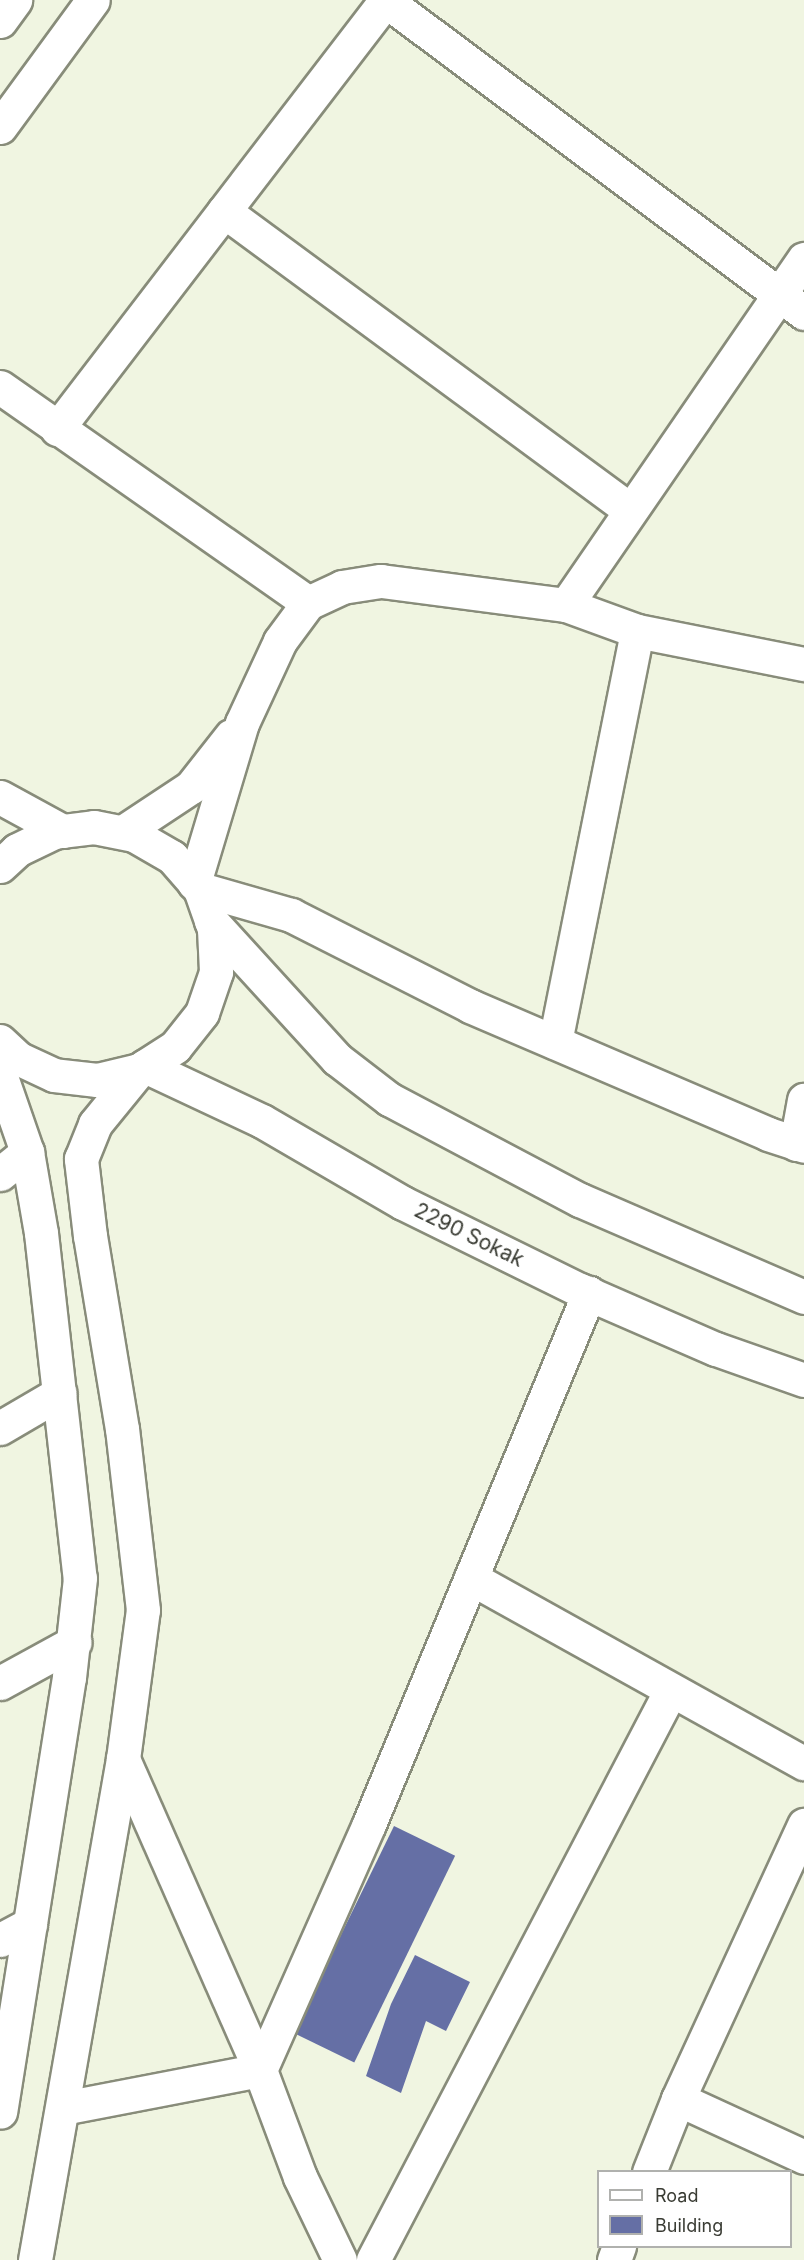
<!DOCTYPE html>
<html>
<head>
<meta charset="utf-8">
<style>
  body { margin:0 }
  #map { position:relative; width:804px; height:2260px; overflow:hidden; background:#f0f5e1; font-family:Inter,sans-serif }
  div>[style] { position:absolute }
  .building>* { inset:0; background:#656fa5; transform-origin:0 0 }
  .roads { filter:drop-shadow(2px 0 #888c7a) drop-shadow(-2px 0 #888c7a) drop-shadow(0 2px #888c7a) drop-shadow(0 -2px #888c7a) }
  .minor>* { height:33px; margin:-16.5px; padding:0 16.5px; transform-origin:16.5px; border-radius:16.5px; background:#fff }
  .major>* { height:33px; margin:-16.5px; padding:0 16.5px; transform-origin:16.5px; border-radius:16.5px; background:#fff }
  span { translate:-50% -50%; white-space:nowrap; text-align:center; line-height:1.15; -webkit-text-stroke:6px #fff; paint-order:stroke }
  .street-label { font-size:21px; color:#3a3c34 }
  .legend { position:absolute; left:597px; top:2170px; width:195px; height:78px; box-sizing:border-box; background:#fff; border:2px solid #b0b1ae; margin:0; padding:8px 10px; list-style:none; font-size:18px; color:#3a3c34 }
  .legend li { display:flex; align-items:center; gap:12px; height:30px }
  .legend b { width:30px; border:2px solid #b0b1ae }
</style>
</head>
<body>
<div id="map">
  <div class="building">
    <div style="left:394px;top:1826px;width:68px;height:230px;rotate:26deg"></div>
    <div style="clip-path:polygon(415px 1955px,470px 1982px,446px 2031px,426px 2021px,401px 2093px,366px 2076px,391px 2004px)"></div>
  </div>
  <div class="roads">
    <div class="minor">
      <div style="left:385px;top:0;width:523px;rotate:36.76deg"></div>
      <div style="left:224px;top:211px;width:504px;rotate:36.37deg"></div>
      <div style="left:0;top:387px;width:376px;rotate:35deg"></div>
      <div style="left:57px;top:429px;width:541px;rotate:-52.52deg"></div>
      <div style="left:566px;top:605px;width:420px;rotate:-55.5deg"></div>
      <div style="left:242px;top:723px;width:90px;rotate:-65.1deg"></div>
      <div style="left:280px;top:641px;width:47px;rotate:-53.6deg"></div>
      <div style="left:308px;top:603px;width:38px;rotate:-25deg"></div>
      <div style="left:342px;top:587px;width:39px;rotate:-9deg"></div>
      <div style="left:381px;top:581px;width:187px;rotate:7.4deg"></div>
      <div style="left:566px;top:605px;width:76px;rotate:20.1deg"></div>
      <div style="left:637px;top:631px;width:170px;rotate:11.2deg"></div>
      <div style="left:200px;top:889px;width:95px;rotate:15.9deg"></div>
      <div style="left:291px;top:915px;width:201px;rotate:26.9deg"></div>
      <div style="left:470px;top:1006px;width:324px;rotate:23.2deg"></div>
      <div style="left:768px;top:1134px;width:38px;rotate:18deg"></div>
      <div style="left:555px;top:1042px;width:419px;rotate:-78.7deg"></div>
      <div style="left:796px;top:1144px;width:45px;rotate:-79.7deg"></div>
      <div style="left:0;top:1174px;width:35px;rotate:-39deg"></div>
      <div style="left:0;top:1428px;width:69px;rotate:-30.3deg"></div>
      <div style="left:471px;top:1578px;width:381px;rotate:29.1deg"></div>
      <div style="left:0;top:1683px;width:85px;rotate:-28.7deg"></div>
      <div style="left:123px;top:1759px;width:340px;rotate:66.2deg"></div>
      <div style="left:260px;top:2070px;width:114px;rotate:69.5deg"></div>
      <div style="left:300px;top:2177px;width:92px;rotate:64.3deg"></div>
      <div style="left:0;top:1940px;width:34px;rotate:-28deg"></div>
      <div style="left:260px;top:2070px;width:269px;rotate:-66.1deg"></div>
      <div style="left:369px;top:1824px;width:575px;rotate:-67.5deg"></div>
      <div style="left:678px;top:2099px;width:139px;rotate:24.7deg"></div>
      <div style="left:63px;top:2108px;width:201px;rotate:-10.9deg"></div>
      <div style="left:649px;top:2172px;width:79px;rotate:-68.3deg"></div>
      <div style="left:678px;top:2099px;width:302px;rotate:-65.3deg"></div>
      <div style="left:373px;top:2260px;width:643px;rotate:-62.4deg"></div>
      <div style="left:614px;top:2260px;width:15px;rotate:-70deg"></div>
    </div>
    <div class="major">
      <div style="left:0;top:21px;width:26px;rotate:-54deg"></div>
      <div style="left:0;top:127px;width:157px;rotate:-53.8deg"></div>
      <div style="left:0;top:797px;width:71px;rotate:28.7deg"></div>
      <div style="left:123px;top:832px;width:82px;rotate:-33.5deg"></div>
      <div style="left:191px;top:787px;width:65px;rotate:-51.9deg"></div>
      <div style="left:0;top:866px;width:23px;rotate:-43deg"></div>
      <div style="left:17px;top:850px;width:41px;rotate:-25.9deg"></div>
      <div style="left:54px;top:832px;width:40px;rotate:-7.1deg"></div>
      <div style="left:94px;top:827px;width:41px;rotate:11.3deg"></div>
      <div style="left:134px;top:835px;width:44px;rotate:30.1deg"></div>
      <div style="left:172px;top:857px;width:43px;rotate:48.8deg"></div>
      <div style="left:200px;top:889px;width:42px;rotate:70.7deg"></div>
      <div style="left:214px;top:929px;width:43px;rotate:87.3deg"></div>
      <div style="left:216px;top:972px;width:43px;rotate:108.9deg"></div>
      <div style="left:202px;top:1013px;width:43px;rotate:128.5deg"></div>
      <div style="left:175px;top:1047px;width:43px;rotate:147.4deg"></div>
      <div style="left:139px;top:1070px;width:43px;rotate:166.6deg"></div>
      <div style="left:97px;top:1080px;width:43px;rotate:-173.4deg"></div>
      <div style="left:54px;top:1075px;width:40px;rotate:-155deg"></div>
      <div style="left:18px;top:1058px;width:25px;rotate:-137deg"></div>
      <div style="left:194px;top:883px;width:167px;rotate:-73.3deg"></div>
      <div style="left:211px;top:921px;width:187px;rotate:47.6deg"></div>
      <div style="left:337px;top:1059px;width:66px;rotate:37.6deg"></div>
      <div style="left:389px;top:1099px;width:216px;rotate:27.9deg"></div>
      <div style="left:580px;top:1200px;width:244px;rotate:23.4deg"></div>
      <div style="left:145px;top:1066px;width:129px;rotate:25.2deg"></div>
      <div style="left:262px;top:1121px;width:163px;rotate:30.2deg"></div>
      <div style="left:403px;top:1203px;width:197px;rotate:26.2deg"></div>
      <div style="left:580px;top:1290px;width:148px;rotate:23.5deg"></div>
      <div style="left:716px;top:1349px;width:93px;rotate:19.4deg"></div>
      <div style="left:0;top:1074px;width:83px;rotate:70.9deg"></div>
      <div style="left:27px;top:1152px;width:82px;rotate:80.2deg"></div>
      <div style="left:41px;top:1233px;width:347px;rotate:83.6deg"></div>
      <div style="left:80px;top:1578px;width:100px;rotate:96.3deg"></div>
      <div style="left:69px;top:1677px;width:440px;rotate:99deg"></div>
      <div style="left:35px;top:2260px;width:509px;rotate:-80.04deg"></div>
      <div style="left:123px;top:1759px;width:150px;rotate:-82.4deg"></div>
      <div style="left:143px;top:1610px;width:182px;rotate:-96.6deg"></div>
      <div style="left:122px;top:1429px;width:196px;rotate:-99.4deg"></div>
      <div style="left:90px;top:1236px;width:78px;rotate:-96.7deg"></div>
      <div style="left:81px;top:1159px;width:38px;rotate:-68deg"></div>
      <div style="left:95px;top:1124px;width:70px;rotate:-50.8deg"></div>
    </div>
  </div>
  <div class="street-label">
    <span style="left:469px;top:1235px;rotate:26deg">2290 Sokak</span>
  </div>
  <ul class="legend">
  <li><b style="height:8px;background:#fff"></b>Road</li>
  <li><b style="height:16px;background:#656fa5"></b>Building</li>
  </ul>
</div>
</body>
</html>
